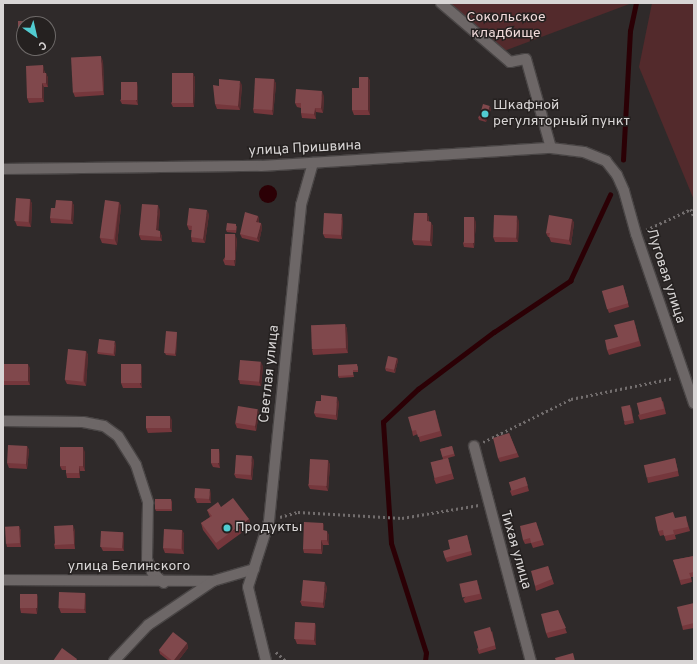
<!DOCTYPE html>
<html>
<head>
<meta charset="utf-8">
<style>
  body { margin:0 }
  #map { position:relative; width:697px; height:664px; overflow:hidden; background:#2f2a2a; font-family:Overpass,sans-serif }
  div>[style] { position:absolute }
  .green>* { inset:0; background:#532a2c }
  .water>* { inset:0; background:#2b0005 }
  .round { border-radius:50% }
  .stream>* { height:4.5px; margin:-2.25px; padding:0 2.25px; transform-origin:2.25px; border-radius:2.25px; background:#2b0005 }
  .path>* { height:2.5px; margin-top:-1.25px; transform-origin:0; background:repeating-linear-gradient(90deg,#726d6d 0 2px,transparent 0 5px) }
  .roads { filter:drop-shadow(1px 0 #494545) drop-shadow(-1px 0 #494545) drop-shadow(0 1px #494545) drop-shadow(0 -1px #494545) }
  .street>* { height:10px; margin:-5px; padding:0 5px; transform-origin:5px; border-radius:5px; background:#6d6767 }
  .secondary>* { height:10px; margin:-5px; padding:0 5px; transform-origin:5px; border-radius:5px; background:#6d6767 }
  .wall>* { inset:0; background:#75373c }
  .shaded-wall>* { inset:0; background:#552b2e; transform-origin:0 0 }
  .building>* { inset:0; background:#80484c; transform-origin:0 0 }
  .dots>* { width:11px; height:11px; translate:-50% -50%; box-sizing:border-box; border:2px solid #252120; border-radius:50% }
  span { translate:-50% -50%; white-space:nowrap; text-align:center; line-height:1.15; -webkit-text-stroke:3px #252120; paint-order:stroke }
  .park-label { font-size:14px; color:#f0dada }
  .poi-label { font-size:14px; color:#d8d5d5 }
  .left { translate:0 -50%; text-align:left }
  .street-label { font-size:14px; color:#d8d5d5 }
  .frame { position:absolute; inset:0; border:4px solid #d8d5d5; pointer-events:none }
  .north { position:absolute; left:16px; top:16px; width:40px; height:40px; box-sizing:border-box; background:#252120; border:1px solid #6d6968; border-radius:50%; rotate:146deg; font-size:11px; font-weight:700; line-height:16px; text-align:center; color:#d8d5d5 }
  .north::after { content:''; display:block; margin:auto; width:14px; height:18px; background:#51ccd1; clip-path:polygon(50% 0,100% 100%,50% 72%,0 100%) }
</style>
</head>
<body>
<div id="map">
  <div class="green">
    <div style="clip-path:polygon(446px 3px,632px 3px,501px 52px)"></div>
    <div style="clip-path:polygon(652px 3px,694px 3px,694px 200px,639px 67px)"></div>
  </div>
  <div class="water">
    <div class="round" style="left:259px;top:185px;width:18px;height:18px"></div>
  </div>
  <div class="stream">
    <div style="left:623px;top:160px;width:129px;rotate:-86.9deg"></div>
    <div style="left:630px;top:31px;width:29px;rotate:-78deg"></div>
    <div style="left:425px;top:661px;width:8px;rotate:-83deg"></div>
    <div style="left:426px;top:653px;width:115px;rotate:-107.7deg"></div>
    <div style="left:391px;top:543px;width:121px;rotate:-93.8deg"></div>
    <div style="left:383px;top:422px;width:48px;rotate:-43.3deg"></div>
    <div style="left:418px;top:389px;width:95px;rotate:-36.9deg"></div>
    <div style="left:494px;top:332px;width:92px;rotate:-33.9deg"></div>
    <div style="left:570px;top:281px;width:95px;rotate:-65.1deg"></div>
  </div>
  <div class="path">
    <div style="left:646px;top:230px;width:50px;rotate:-25deg"></div>
    <div style="left:691px;top:209px;width:9px;rotate:69deg"></div>
    <div style="left:483px;top:442px;width:98px;rotate:-26deg"></div>
    <div style="left:571px;top:399px;width:105px;rotate:-11.5deg"></div>
    <div style="left:280px;top:517px;width:19px;rotate:-16deg"></div>
    <div style="left:298px;top:512px;width:104px;rotate:3.3deg"></div>
    <div style="left:402px;top:518px;width:78px;rotate:-9.6deg"></div>
    <div style="left:276px;top:652px;width:13px;rotate:42deg"></div>
  </div>
  <div class="roads">
    <div class="street">
      <div style="left:441px;top:3px;width:91px;rotate:40.5deg"></div>
      <div style="left:510px;top:62px;width:16px;rotate:-11deg"></div>
      <div style="left:526px;top:59px;width:92px;rotate:74.3deg"></div>
      <div style="left:3px;top:421px;width:80px;rotate:0.7deg"></div>
      <div style="left:83px;top:422px;width:21px;rotate:11deg"></div>
      <div style="left:104px;top:426px;width:17px;rotate:36deg"></div>
      <div style="left:118px;top:436px;width:34px;rotate:58deg"></div>
      <div style="left:136px;top:465px;width:40px;rotate:72deg"></div>
      <div style="left:148px;top:503px;width:56px;rotate:91deg"></div>
      <div style="left:147px;top:559px;width:14px;rotate:69deg"></div>
      <div style="left:152px;top:572px;width:16px;rotate:43deg"></div>
      <div style="left:474px;top:446px;width:222px;rotate:75.2deg"></div>
      <div style="left:3px;top:580px;width:210px;rotate:0.3deg"></div>
      <div style="left:213px;top:581px;width:43px;rotate:-16.3deg"></div>
      <div style="left:114px;top:661px;width:50px;rotate:-46.6deg"></div>
      <div style="left:148px;top:625px;width:78px;rotate:-34.1deg"></div>
      <div style="left:266px;top:661px;width:76px;rotate:-103.7deg"></div>
      <div style="left:248px;top:587px;width:69px;rotate:-72.3deg"></div>
      <div style="left:269px;top:521px;width:318px;rotate:-84.2deg"></div>
      <div style="left:301px;top:205px;width:44px;rotate:-74.1deg"></div>
    </div>
    <div class="secondary">
      <div style="left:3px;top:169px;width:258px;rotate:-0.7deg"></div>
      <div style="left:261px;top:166px;width:291px;rotate:-3.6deg"></div>
      <div style="left:551px;top:148px;width:33px;rotate:7deg"></div>
      <div style="left:584px;top:152px;width:24px;rotate:22deg"></div>
      <div style="left:606px;top:161px;width:18px;rotate:52deg"></div>
      <div style="left:617px;top:175px;width:17px;rotate:66deg"></div>
      <div style="left:624px;top:191px;width:45px;rotate:74.4deg"></div>
      <div style="left:636px;top:234px;width:179px;rotate:71.1deg"></div>
    </div>
  </div>
  <div class="wall">
    <div style="clip-path:polygon(18px 21px,34px 21px,35px 24px,24px 24px,24px 41px,19px 41px,18px 36px)"></div>
    <div style="clip-path:polygon(103px 61px,104px 95px,75px 97px,73px 92px)"></div>
    <div style="clip-path:polygon(43px 65px,44px 70px,45px 73px,46px 73px,48px 78px,48px 87px,44px 87px,44px 102px,29px 103px,27px 98px)"></div>
    <div style="clip-path:polygon(193px 73px,195px 78px,194px 107px,173px 107px,171px 103px)"></div>
    <div style="clip-path:polygon(368px 77px,370px 81px,370px 115px,354px 115px,352px 110px,359px 88px)"></div>
    <div style="clip-path:polygon(274px 79px,276px 84px,273px 115px,254px 113px,253px 109px)"></div>
    <div style="clip-path:polygon(242px 85px,240px 110px,217px 109px,215px 104px,219px 86px)"></div>
    <div style="clip-path:polygon(138px 87px,138px 105px,122px 104px,120px 100px)"></div>
    <div style="clip-path:polygon(324px 96px,323px 113px,316px 112px,316px 119px,302px 118px,301px 113px,301px 108px,297px 107px,295px 103px)"></div>
    <div style="clip-path:polygon(491px 109px,486px 122px,479px 120px,478px 117px)"></div>
    <div style="clip-path:polygon(30px 199px,32px 204px,31px 227px,17px 226px,15px 221px)"></div>
    <div style="clip-path:polygon(72px 201px,74px 206px,73px 224px,51px 223px,50px 218px,55px 208px)"></div>
    <div style="clip-path:polygon(119px 202px,121px 206px,117px 245px,102px 243px,100px 238px)"></div>
    <div style="clip-path:polygon(160px 210px,158px 231px,162px 236px,162px 241px,141px 240px,139px 235px)"></div>
    <div style="clip-path:polygon(427px 213px,429px 218px,429px 221px,433px 226px,432px 246px,414px 245px,412px 240px)"></div>
    <div style="clip-path:polygon(209px 214px,205px 243px,192px 242px,191px 237px,192px 230px,189px 230px,187px 225px)"></div>
    <div style="clip-path:polygon(258px 216px,259px 220px,259px 223px,261px 223px,262px 228px,259px 242px,242px 238px,240px 234px)"></div>
    <div style="clip-path:polygon(343px 219px,342px 239px,325px 238px,323px 234px)"></div>
    <div style="clip-path:polygon(572px 219px,574px 223px,571px 245px,551px 242px,549px 237px,548px 237px,546px 233px)"></div>
    <div style="clip-path:polygon(519px 221px,518px 242px,495px 242px,493px 237px)"></div>
    <div style="clip-path:polygon(476px 222px,474px 248px,464px 247px,463px 243px)"></div>
    <div style="clip-path:polygon(237px 226px,236px 233px,227px 232px,226px 230px)"></div>
    <div style="clip-path:polygon(237px 239px,235px 266px,225px 265px,223px 260px)"></div>
    <div style="clip-path:polygon(623px 285px,629px 307px,609px 313px,607px 308px)"></div>
    <div style="clip-path:polygon(345px 324px,347px 329px,348px 353px,313px 355px,312px 350px)"></div>
    <div style="clip-path:polygon(635px 324px,641px 346px,609px 355px,607px 350px,618px 337px)"></div>
    <div style="clip-path:polygon(177px 332px,177px 334px,176px 356px,166px 355px,165px 353px)"></div>
    <div style="clip-path:polygon(116px 344px,115px 356px,98px 354px,97px 352px)"></div>
    <div style="clip-path:polygon(86px 351px,88px 355px,86px 386px,67px 384px,65px 380px)"></div>
    <div style="clip-path:polygon(397px 358px,398px 360px,395px 373px,386px 371px,385px 368px)"></div>
    <div style="clip-path:polygon(3px 364px,30px 368px,30px 385px,4px 385px,3px 383px)"></div>
    <div style="clip-path:polygon(141px 364px,142px 369px,142px 388px,123px 388px,121px 383px)"></div>
    <div style="clip-path:polygon(263px 366px,261px 386px,240px 384px,239px 380px)"></div>
    <div style="clip-path:polygon(358px 366px,358px 372px,353px 372px,354px 377px,339px 378px,338px 376px)"></div>
    <div style="clip-path:polygon(663px 401px,666px 414px,640px 420px,638px 415px)"></div>
    <div style="clip-path:polygon(339px 402px,337px 420px,316px 417px,314px 413px)"></div>
    <div style="clip-path:polygon(631px 407px,634px 423px,625px 425px,624px 423px)"></div>
    <div style="clip-path:polygon(435px 410px,442px 436px,420px 442px,418px 434px,413px 436px,412px 431px)"></div>
    <div style="clip-path:polygon(259px 413px,256px 431px,237px 428px,235px 423px)"></div>
    <div style="clip-path:polygon(172px 420px,172px 432px,148px 433px,146px 428px)"></div>
    <div style="clip-path:polygon(509px 433px,519px 457px,500px 462px,498px 458px)"></div>
    <div style="clip-path:polygon(27px 446px,29px 450px,27px 469px,9px 468px,7px 463px)"></div>
    <div style="clip-path:polygon(452px 446px,455px 456px,448px 458px,454px 479px,436px 484px,434px 479px,443px 459px,440px 449px)"></div>
    <div style="clip-path:polygon(85px 452px,85px 471px,80px 471px,80px 478px,67px 478px,66px 473px,66px 470px,62px 470px,60px 466px)"></div>
    <div style="clip-path:polygon(220px 454px,220px 468px,213px 467px,211px 463px)"></div>
    <div style="clip-path:polygon(675px 458px,679px 476px,648px 483px,647px 478px)"></div>
    <div style="clip-path:polygon(254px 460px,252px 480px,236px 478px,234px 474px)"></div>
    <div style="clip-path:polygon(328px 460px,330px 465px,328px 491px,310px 489px,308px 485px)"></div>
    <div style="clip-path:polygon(525px 477px,529px 491px,512px 496px,510px 491px)"></div>
    <div style="clip-path:polygon(211px 493px,211px 503px,197px 503px,195px 498px)"></div>
    <div style="clip-path:polygon(171px 499px,172px 502px,172px 511px,156px 511px,155px 509px)"></div>
    <div style="clip-path:polygon(221px 507px,249px 519px,251px 526px,218px 550px,203px 530px,201px 523px,210px 517px,207px 510px)"></div>
    <div style="clip-path:polygon(675px 518px,687px 521px,690px 531px,675px 535px,676px 539px,666px 541px,664px 535px,660px 536px,658px 531px)"></div>
    <div style="clip-path:polygon(536px 522px,544px 545px,533px 548px,531px 543px,525px 544px,523px 540px)"></div>
    <div style="clip-path:polygon(323px 523px,324px 527px,324px 531px,329px 535px,329px 545px,323px 545px,322px 554px,304px 553px,303px 549px)"></div>
    <div style="clip-path:polygon(19px 526px,21px 531px,21px 547px,7px 547px,6px 543px)"></div>
    <div style="clip-path:polygon(75px 530px,75px 549px,55px 549px,54px 544px)"></div>
    <div style="clip-path:polygon(182px 530px,184px 534px,184px 554px,165px 553px,163px 548px)"></div>
    <div style="clip-path:polygon(123px 532px,124px 536px,124px 551px,103px 551px,101px 547px)"></div>
    <div style="clip-path:polygon(467px 535px,472px 555px,447px 562px,445px 558px,450px 549px)"></div>
    <div style="clip-path:polygon(694px 556px,694px 577px,691px 577px,692px 582px,681px 585px,673px 560px)"></div>
    <div style="clip-path:polygon(548px 566px,554px 584px,536px 591px,535px 586px)"></div>
    <div style="clip-path:polygon(478px 584px,482px 599px,465px 603px,463px 599px)"></div>
    <div style="clip-path:polygon(327px 587px,324px 608px,302px 606px,300px 601px)"></div>
    <div style="clip-path:polygon(85px 593px,86px 597px,86px 613px,61px 613px,59px 608px)"></div>
    <div style="clip-path:polygon(37px 594px,38px 599px,37px 614px,21px 613px,20px 608px)"></div>
    <div style="clip-path:polygon(694px 603px,694px 628px,683px 630px,682px 626px)"></div>
    <div style="clip-path:polygon(558px 610px,567px 633px,548px 638px,546px 633px)"></div>
    <div style="clip-path:polygon(315px 623px,316px 628px,316px 645px,297px 644px,295px 639px)"></div>
    <div style="clip-path:polygon(492px 631px,496px 649px,479px 654px,477px 649px)"></div>
    <div style="clip-path:polygon(187px 643px,188px 648px,178px 661px,169px 661px,160px 654px,159px 650px)"></div>
  </div>
  <div class="shaded-wall">
    <div style="clip-path:polygon(101px 56px,103px 61px,104px 95px,103px 91px)"></div>
    <div style="clip-path:polygon(43px 65px,44px 70px,45px 78px,43px 73px)"></div>
    <div style="clip-path:polygon(46px 73px,48px 78px,48px 87px,46px 83px)"></div>
    <div style="clip-path:polygon(193px 73px,195px 78px,194px 107px,193px 103px)"></div>
    <div style="clip-path:polygon(368px 77px,370px 81px,370px 115px,368px 110px)"></div>
    <div style="clip-path:polygon(274px 79px,276px 84px,273px 115px,272px 110px)"></div>
    <div style="clip-path:polygon(240px 81px,242px 85px,240px 110px,238px 106px)"></div>
    <div style="clip-path:polygon(137px 82px,138px 87px,138px 105px,136px 100px)"></div>
    <div style="clip-path:polygon(42px 83px,44px 87px,44px 102px,42px 98px)"></div>
    <div style="clip-path:polygon(322px 91px,324px 96px,323px 113px,321px 108px)"></div>
    <div style="clip-path:polygon(490px 106px,491px 109px,486px 122px,485px 120px)"></div>
    <div style="clip-path:polygon(315px 108px,316px 112px,316px 119px,314px 114px)"></div>
    <div style="clip-path:polygon(30px 199px,32px 204px,31px 227px,29px 222px)"></div>
    <div style="clip-path:polygon(72px 201px,74px 206px,73px 224px,71px 220px)"></div>
    <div style="clip-path:polygon(119px 202px,121px 206px,117px 245px,115px 240px)"></div>
    <div style="clip-path:polygon(158px 205px,160px 210px,158px 235px,156px 230px)"></div>
    <div style="clip-path:polygon(207px 210px,209px 214px,205px 243px,203px 239px)"></div>
    <div style="clip-path:polygon(427px 213px,429px 218px,428px 226px,427px 221px)"></div>
    <div style="clip-path:polygon(342px 214px,343px 219px,342px 239px,341px 235px)"></div>
    <div style="clip-path:polygon(258px 216px,259px 220px,258px 227px,256px 222px)"></div>
    <div style="clip-path:polygon(517px 216px,519px 221px,518px 242px,516px 238px)"></div>
    <div style="clip-path:polygon(474px 217px,476px 222px,474px 248px,473px 243px)"></div>
    <div style="clip-path:polygon(572px 219px,574px 223px,571px 245px,569px 240px)"></div>
    <div style="clip-path:polygon(431px 222px,433px 226px,432px 246px,430px 241px)"></div>
    <div style="clip-path:polygon(261px 223px,262px 228px,259px 242px,257px 238px)"></div>
    <div style="clip-path:polygon(160px 231px,162px 236px,162px 241px,160px 237px)"></div>
    <div style="clip-path:polygon(235px 234px,237px 239px,235px 266px,234px 261px)"></div>
    <div style="clip-path:polygon(345px 324px,347px 329px,348px 353px,346px 348px)"></div>
    <div style="clip-path:polygon(177px 332px,177px 334px,176px 356px,175px 354px)"></div>
    <div style="clip-path:polygon(115px 341px,116px 344px,115px 356px,114px 354px)"></div>
    <div style="clip-path:polygon(86px 351px,88px 355px,86px 386px,84px 381px)"></div>
    <div style="clip-path:polygon(397px 358px,398px 360px,395px 373px,394px 370px)"></div>
    <div style="clip-path:polygon(261px 362px,263px 366px,261px 386px,259px 382px)"></div>
    <div style="clip-path:polygon(28px 364px,30px 368px,30px 385px,28px 381px)"></div>
    <div style="clip-path:polygon(141px 364px,142px 369px,142px 388px,140px 384px)"></div>
    <div style="clip-path:polygon(337px 397px,339px 402px,337px 420px,336px 415px)"></div>
    <div style="clip-path:polygon(258px 409px,259px 413px,256px 431px,255px 426px)"></div>
    <div style="clip-path:polygon(170px 416px,172px 420px,172px 432px,170px 428px)"></div>
    <div style="clip-path:polygon(27px 446px,29px 450px,27px 469px,26px 464px)"></div>
    <div style="clip-path:polygon(83px 447px,85px 452px,85px 471px,83px 466px)"></div>
    <div style="clip-path:polygon(219px 449px,220px 454px,220px 468px,218px 463px)"></div>
    <div style="clip-path:polygon(252px 456px,254px 460px,252px 480px,251px 475px)"></div>
    <div style="clip-path:polygon(328px 460px,330px 465px,328px 491px,326px 486px)"></div>
    <div style="clip-path:polygon(79px 466px,80px 471px,80px 478px,79px 473px)"></div>
    <div style="clip-path:polygon(210px 489px,211px 493px,211px 503px,209px 499px)"></div>
    <div style="left:249px;top:519px;width:7px;height:41px;rotate:74deg"></div>
    <div style="clip-path:polygon(323px 523px,324px 527px,324px 535px,323px 530px)"></div>
    <div style="clip-path:polygon(73px 525px,75px 530px,75px 549px,74px 544px)"></div>
    <div style="clip-path:polygon(19px 526px,21px 531px,21px 547px,20px 543px)"></div>
    <div style="clip-path:polygon(182px 530px,184px 534px,184px 554px,182px 549px)"></div>
    <div style="clip-path:polygon(327px 531px,329px 535px,329px 545px,327px 540px)"></div>
    <div style="clip-path:polygon(123px 532px,124px 536px,124px 551px,122px 547px)"></div>
    <div style="clip-path:polygon(321px 540px,323px 545px,322px 554px,321px 549px)"></div>
    <div style="clip-path:polygon(325px 582px,327px 587px,324px 608px,323px 604px)"></div>
    <div style="clip-path:polygon(85px 593px,86px 597px,86px 613px,84px 609px)"></div>
    <div style="clip-path:polygon(37px 594px,38px 599px,37px 614px,36px 609px)"></div>
    <div style="clip-path:polygon(315px 623px,316px 628px,316px 645px,314px 640px)"></div>
    <div style="clip-path:polygon(187px 643px,188px 648px,178px 661px,173px 661px)"></div>
  </div>
  <div class="building">
    <div style="clip-path:polygon(18px 21px,34px 21px,34px 24px,24px 24px,24px 36px,18px 36px)"></div>
    <div style="left:101px;top:56px;width:35px;height:30px;rotate:87deg"></div>
    <div style="clip-path:polygon(43px 65px,43px 73px,46px 73px,46px 83px,42px 83px,42px 98px,27px 98px,26px 66px)"></div>
    <div style="left:172px;top:73px;width:21px;height:30px"></div>
    <div style="clip-path:polygon(359px 77px,368px 77px,368px 110px,352px 110px,352px 88px,359px 88px)"></div>
    <div style="left:255px;top:78px;width:19px;height:31px;rotate:3deg"></div>
    <div style="clip-path:polygon(219px 79px,240px 81px,238px 106px,215px 104px,213px 85px,219px 86px)"></div>
    <div style="left:121px;top:82px;width:16px;height:18px"></div>
    <div style="clip-path:polygon(296px 89px,322px 91px,321px 108px,315px 108px,314px 114px,301px 113px,301px 103px,295px 103px)"></div>
    <div style="left:483px;top:104px;width:7px;height:14px;rotate:16deg"></div>
    <div style="left:16px;top:198px;width:14px;height:23px;rotate:4deg"></div>
    <div style="clip-path:polygon(56px 200px,72px 201px,71px 220px,50px 218px,51px 208px,55px 208px)"></div>
    <div style="left:105px;top:200px;width:14px;height:38px;rotate:8deg"></div>
    <div style="clip-path:polygon(142px 204px,158px 205px,156px 230px,160px 231px,160px 237px,139px 235px)"></div>
    <div style="clip-path:polygon(189px 208px,207px 210px,203px 239px,191px 237px,192px 226px,187px 225px)"></div>
    <div style="clip-path:polygon(245px 212px,258px 216px,256px 222px,261px 223px,257px 238px,240px 234px)"></div>
    <div style="left:324px;top:213px;width:18px;height:21px;rotate:3deg"></div>
    <div style="clip-path:polygon(414px 213px,427px 213px,427px 221px,431px 222px,430px 241px,412px 240px)"></div>
    <div style="left:494px;top:215px;width:23px;height:22px;rotate:2deg"></div>
    <div style="clip-path:polygon(549px 215px,572px 219px,569px 240px,549px 237px,550px 233px,546px 233px)"></div>
    <div style="left:464px;top:217px;width:10px;height:26px"></div>
    <div style="clip-path:polygon(227px 223px,236px 224px,236px 230px,226px 230px)"></div>
    <div style="left:225px;top:234px;width:10px;height:26px"></div>
    <div style="left:623px;top:285px;width:19px;height:22px;rotate:74deg"></div>
    <div style="clip-path:polygon(634px 320px,639px 341px,607px 350px,605px 340px,618px 337px,614px 325px)"></div>
    <div style="left:345px;top:324px;width:24px;height:34px;rotate:88deg"></div>
    <div style="left:166px;top:331px;width:11px;height:22px;rotate:5deg"></div>
    <div style="left:99px;top:339px;width:16px;height:13px;rotate:7deg"></div>
    <div style="left:68px;top:349px;width:18px;height:31px;rotate:6deg"></div>
    <div style="left:388px;top:356px;width:9px;height:12px;rotate:13deg"></div>
    <div style="left:240px;top:360px;width:21px;height:20px;rotate:5deg"></div>
    <div style="left:3px;top:364px;width:25px;height:17px"></div>
    <div style="left:121px;top:364px;width:20px;height:19px"></div>
    <div style="clip-path:polygon(357px 364px,358px 370px,353px 370px,353px 375px,338px 376px,338px 365px)"></div>
    <div style="clip-path:polygon(321px 395px,337px 397px,336px 415px,314px 413px,316px 401px,321px 401px)"></div>
    <div style="left:661px;top:397px;width:12px;height:25px;rotate:76deg"></div>
    <div style="left:630px;top:405px;width:15px;height:9px;rotate:79deg"></div>
    <div style="left:238px;top:406px;width:20px;height:17px;rotate:9deg"></div>
    <div style="clip-path:polygon(435px 410px,440px 431px,418px 437px,416px 430px,412px 431px,408px 417px)"></div>
    <div style="left:170px;top:416px;width:12px;height:24px;rotate:90deg"></div>
    <div style="clip-path:polygon(509px 433px,517px 453px,498px 458px,493px 438px)"></div>
    <div style="left:8px;top:445px;width:19px;height:18px;rotate:3deg"></div>
    <div style="left:452px;top:446px;width:8px;height:12px;rotate:76deg"></div>
    <div style="clip-path:polygon(60px 447px,83px 447px,83px 466px,79px 466px,79px 473px,66px 473px,66px 466px,60px 466px)"></div>
    <div style="left:211px;top:449px;width:8px;height:14px"></div>
    <div style="left:236px;top:455px;width:16px;height:19px;rotate:4deg"></div>
    <div style="left:448px;top:458px;width:16px;height:18px;rotate:76deg"></div>
    <div style="left:675px;top:458px;width:13px;height:32px;rotate:77deg"></div>
    <div style="left:310px;top:459px;width:18px;height:26px;rotate:3deg"></div>
    <div style="left:525px;top:477px;width:9px;height:17px;rotate:72deg"></div>
    <div style="left:195px;top:488px;width:15px;height:10px;rotate:4deg"></div>
    <div style="clip-path:polygon(233px 498px,249px 519px,216px 543px,201px 523px,212px 516px,207px 510px,218px 502px,221px 507px)"></div>
    <div style="left:171px;top:499px;width:10px;height:16px;rotate:90deg"></div>
    <div style="clip-path:polygon(673px 512px,675px 518px,686px 516px,688px 527px,673px 530px,674px 534px,664px 536px,663px 530px,658px 531px,655px 517px)"></div>
    <div style="clip-path:polygon(304px 522px,323px 523px,323px 530px,327px 531px,327px 540px,321px 540px,321px 549px,303px 549px)"></div>
    <div style="clip-path:polygon(536px 522px,542px 540px,531px 543px,530px 538px,523px 540px,520px 526px)"></div>
    <div style="left:73px;top:525px;width:19px;height:19px;rotate:87deg"></div>
    <div style="left:19px;top:526px;width:17px;height:14px;rotate:87deg"></div>
    <div style="left:164px;top:529px;width:18px;height:19px;rotate:3deg"></div>
    <div style="left:101px;top:531px;width:22px;height:16px;rotate:3deg"></div>
    <div style="clip-path:polygon(467px 535px,471px 551px,445px 558px,443px 551px,450px 549px,448px 540px)"></div>
    <div style="clip-path:polygon(694px 556px,694px 572px,689px 573px,691px 578px,680px 580px,673px 560px)"></div>
    <div style="clip-path:polygon(548px 566px,552px 579px,535px 586px,531px 571px)"></div>
    <div style="left:303px;top:580px;width:22px;height:21px;rotate:5deg"></div>
    <div style="left:477px;top:580px;width:14px;height:18px;rotate:78deg"></div>
    <div style="left:59px;top:592px;width:26px;height:16px;rotate:2deg"></div>
    <div style="left:20px;top:594px;width:17px;height:14px"></div>
    <div style="clip-path:polygon(694px 603px,694px 623px,682px 626px,677px 607px)"></div>
    <div style="clip-path:polygon(558px 610px,566px 628px,546px 633px,541px 614px)"></div>
    <div style="left:295px;top:622px;width:20px;height:17px;rotate:3deg"></div>
    <div style="left:490px;top:627px;width:19px;height:17px;rotate:74deg"></div>
    <div style="left:173px;top:632px;width:18px;height:23px;rotate:38deg"></div>
    <div style="clip-path:polygon(62px 648px,77px 659px,76px 661px,53px 661px)"></div>
    <div style="clip-path:polygon(573px 653px,575px 661px,556px 661px,555px 658px)"></div>
  </div>
  <div class="dots">
    <div style="left:485px;top:114px;background:#51ccd1"></div>
    <div style="left:227px;top:528px;background:#51ccd1"></div>
  </div>
  <div class="park-label">
    <span style="left:506px;top:26px">Сокольское<br>кладбище</span>
  </div>
  <div class="poi-label">
    <span class="left" style="left:493px;top:114px">Шкафной<br>регуляторный пункт</span>
    <span class="left" style="left:235px;top:528px">Продукты</span>
  </div>
  <div class="street-label">
    <span style="left:305px;top:149px;rotate:-3deg">улица Пришвина</span>
    <span style="left:665px;top:276px;rotate:72deg">Луговая улица</span>
    <span style="left:270px;top:374px;rotate:-84deg">Светлая улица</span>
    <span style="left:515px;top:550px;rotate:74deg">Тихая улица</span>
    <span style="left:129px;top:567px">улица Белинского</span>
  </div>
  <div class="frame"></div>
  <div class="north">С</div>
</div>
</body>
</html>
